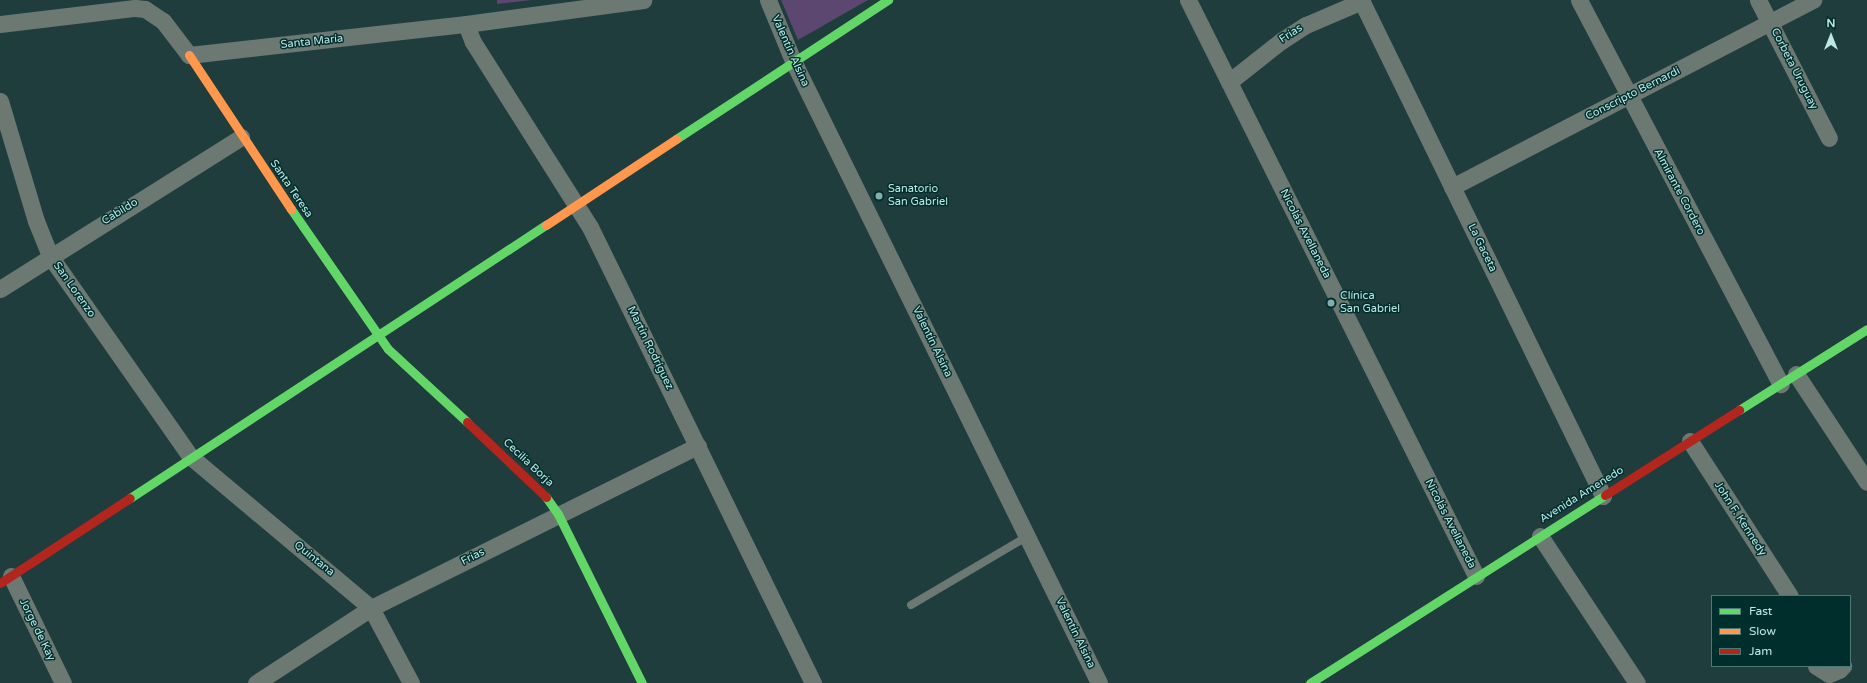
<!DOCTYPE html>
<html>
<head>
<meta charset="utf-8">
<style>
  body { margin:0 }
  #map { position:relative; width:1867px; height:683px; overflow:hidden; background:#1f3d3c; font-family:"Varela Round",sans-serif }
  div>[style] { position:absolute }
  .green>* { inset:0; background:#5b476f }
  .lane>* { height:8px; margin:-4px; padding:0 4px; transform-origin:4px; border-radius:4px; background:#6c7872 }
  .street>* { height:17px; margin:-8.5px; padding:0 8.5px; transform-origin:8.5px; border-radius:8.5px; background:#6c7872 }
  .fast>* { height:9px; margin:-4.5px; padding:0 4.5px; transform-origin:4.5px; border-radius:4.5px; background:#63d668 }
  .slow>* { height:9px; margin:-4.5px; padding:0 4.5px; transform-origin:4.5px; border-radius:4.5px; background:#ff974d }
  .jam>* { height:9px; margin:-4.5px; padding:0 4.5px; transform-origin:4.5px; border-radius:4.5px; background:#b3261e }
  .dots>* { width:11px; height:11px; translate:-50% -50%; box-sizing:border-box; border:2px solid #002e2c; border-radius:50% }
  span { translate:-50% -50%; white-space:nowrap; text-align:center; line-height:1.15; -webkit-text-stroke:3px #002e2c; paint-order:stroke }
  .street-label { font-size:11px; color:#bce9e6 }
  .poi-label { font-size:11px; color:#bce9e6 }
  .left { translate:0 -50%; text-align:left }
  .legend { position:absolute; left:1711px; top:595px; width:140px; height:72px; box-sizing:border-box; background:#002e2c; border:1px solid #4b7976; margin:0; padding:5px 7px; list-style:none; font-size:12px; color:#bce9e6 }
  .legend li { display:flex; align-items:center; gap:8px; height:20px }
  .legend b { width:20px; border:1px solid #4b7976 }
  .north { position:absolute; left:1811px; top:16px; width:40px; height:40px; -webkit-text-stroke:3px #002e2c; paint-order:stroke; rotate:0deg; font-size:11px; font-weight:700; line-height:16px; text-align:center; color:#bce9e6 }
  .north::after { content:''; display:block; margin:auto; width:14px; height:18px; background:#bce9e6; clip-path:polygon(50% 0,100% 100%,50% 72%,0 100%) }
</style>
</head>
<body>
<div id="map">
  <div class="green">
    <div style="clip-path:polygon(497px 0,532px 0,497px 4px)"></div>
    <div style="clip-path:polygon(781px 0,868px 0,798px 40px)"></div>
  </div>
  <div class="lane">
    <div style="left:911px;top:605px;width:136px;rotate:-30.5deg"></div>
  </div>
  <div class="street">
    <div style="left:768px;top:0;width:66px;rotate:67.7deg"></div>
    <div style="left:793px;top:61px;width:693px;rotate:63.8deg"></div>
    <div style="left:1188px;top:0;width:644px;rotate:63.43deg"></div>
    <div style="left:1361px;top:0;width:552px;rotate:63.99deg"></div>
    <div style="left:1579px;top:0;width:434px;rotate:62.3deg"></div>
    <div style="left:1758px;top:0;width:155px;rotate:62.8deg"></div>
    <div style="left:0;top:24px;width:136px;rotate:-6.8deg"></div>
    <div style="left:135px;top:8px;width:10px;rotate:6deg"></div>
    <div style="left:145px;top:9px;width:22px;rotate:34deg"></div>
    <div style="left:163px;top:21px;width:43px;rotate:52.6deg"></div>
    <div style="left:189px;top:55px;width:279px;rotate:-6.4deg"></div>
    <div style="left:466px;top:24px;width:179px;rotate:-7.7deg"></div>
    <div style="left:466px;top:24px;width:19px;rotate:69deg"></div>
    <div style="left:473px;top:42px;width:219px;rotate:57.7deg"></div>
    <div style="left:590px;top:227px;width:508px;rotate:63.94deg"></div>
    <div style="left:1229px;top:82px;width:66px;rotate:-38.3deg"></div>
    <div style="left:1281px;top:41px;width:30px;rotate:-33deg"></div>
    <div style="left:1306px;top:25px;width:61px;rotate:-23.2deg"></div>
    <div style="left:0;top:101px;width:125px;rotate:73.3deg"></div>
    <div style="left:36px;top:221px;width:38px;rotate:68deg"></div>
    <div style="left:50px;top:256px;width:246px;rotate:55deg"></div>
    <div style="left:191px;top:457px;width:235px;rotate:40deg"></div>
    <div style="left:371px;top:608px;width:85px;rotate:61.9deg"></div>
    <div style="left:1452px;top:187px;width:407px;rotate:-27.4deg"></div>
    <div style="left:0;top:289px;width:285px;rotate:-32.2deg"></div>
    <div style="left:1796px;top:374px;width:129px;rotate:56.7deg"></div>
    <div style="left:1690px;top:441px;width:184px;rotate:57.2deg"></div>
    <div style="left:1540px;top:536px;width:176px;rotate:56.6deg"></div>
    <div style="left:11px;top:576px;width:119px;rotate:64.1deg"></div>
    <div style="left:1816px;top:666px;width:15px;rotate:32deg"></div>
    <div style="left:1829px;top:674px;width:11px;rotate:-22deg"></div>
    <div style="left:1839px;top:670px;width:6px;rotate:-45deg"></div>
    <div style="left:256px;top:683px;width:137px;rotate:-33.1deg"></div>
    <div style="left:371px;top:608px;width:365px;rotate:-26.4deg"></div>
  </div>
  <div class="fast">
    <div style="left:676px;top:139px;width:254px;rotate:-33.3deg"></div>
    <div style="left:291px;top:209px;width:170px;rotate:55.3deg"></div>
    <div style="left:388px;top:349px;width:108px;rotate:42.7deg"></div>
    <div style="left:1739px;top:410px;width:151px;rotate:-32.3deg"></div>
    <div style="left:546px;top:497px;width:21px;rotate:55deg"></div>
    <div style="left:558px;top:514px;width:189px;rotate:63.6deg"></div>
    <div style="left:130px;top:498px;width:498px;rotate:-33.3deg"></div>
    <div style="left:1310px;top:683px;width:350px;rotate:-32.5deg"></div>
  </div>
  <div class="slow">
    <div style="left:189px;top:55px;width:185px;rotate:56.5deg"></div>
    <div style="left:546px;top:225px;width:156px;rotate:-33.5deg"></div>
  </div>
  <div class="jam">
    <div style="left:467px;top:422px;width:109px;rotate:43.5deg"></div>
    <div style="left:1605px;top:495px;width:159px;rotate:-32.4deg"></div>
    <div style="left:0;top:583px;width:155px;rotate:-33.2deg"></div>
  </div>
  <div class="dots">
    <div style="left:879px;top:196px;background:#85adaa"></div>
    <div style="left:1331px;top:303px;background:#85adaa"></div>
  </div>
  <div class="street-label">
    <span style="left:1291px;top:34px;rotate:-33deg">Frías</span>
    <span style="left:312px;top:42px;rotate:-6deg">Santa María</span>
    <span style="left:790px;top:51px;rotate:66deg">Valentín Alsina</span>
    <span style="left:1794px;top:69px;rotate:63deg">Corbeta Uruguay</span>
    <span style="left:1633px;top:94px;rotate:-27deg">Conscripto Bernardi</span>
    <span style="left:291px;top:189px;rotate:56deg">Santa Teresa</span>
    <span style="left:1679px;top:192px;rotate:62deg">Almirante Cordero</span>
    <span style="left:120px;top:212px;rotate:-32deg">Cabildo</span>
    <span style="left:1305px;top:234px;rotate:63deg">Nicolás Avellaneda</span>
    <span style="left:1482px;top:248px;rotate:64deg">La Gaceta</span>
    <span style="left:74px;top:290px;rotate:55deg">San Lorenzo</span>
    <span style="left:932px;top:342px;rotate:64deg">Valentín Alsina</span>
    <span style="left:650px;top:348px;rotate:64deg">Martín Rodríguez</span>
    <span style="left:528px;top:463px;rotate:43deg">Cecilia Borja</span>
    <span style="left:1582px;top:495px;rotate:-32deg">Avenida Amenedo</span>
    <span style="left:1740px;top:519px;rotate:57deg">John F. Kennedy</span>
    <span style="left:1450px;top:524px;rotate:63deg">Nicolás Avellaneda</span>
    <span style="left:473px;top:557px;rotate:-27deg">Frías</span>
    <span style="left:314px;top:559px;rotate:39deg">Quintana</span>
    <span style="left:37px;top:630px;rotate:64deg">Jorge de Kay</span>
    <span style="left:1075px;top:633px;rotate:64deg">Valentín Alsina</span>
  </div>
  <div class="poi-label">
    <span class="left" style="left:888px;top:196px">Sanatorio<br>San Gabriel</span>
    <span class="left" style="left:1340px;top:303px">Clínica<br>San Gabriel</span>
  </div>
  <ul class="legend">
  <li><b style="height:5px;background:#63d668"></b>Fast</li>
  <li><b style="height:5px;background:#ff974d"></b>Slow</li>
  <li><b style="height:5px;background:#b3261e"></b>Jam</li>
  </ul>
  <div class="north">N</div>
</div>
</body>
</html>
